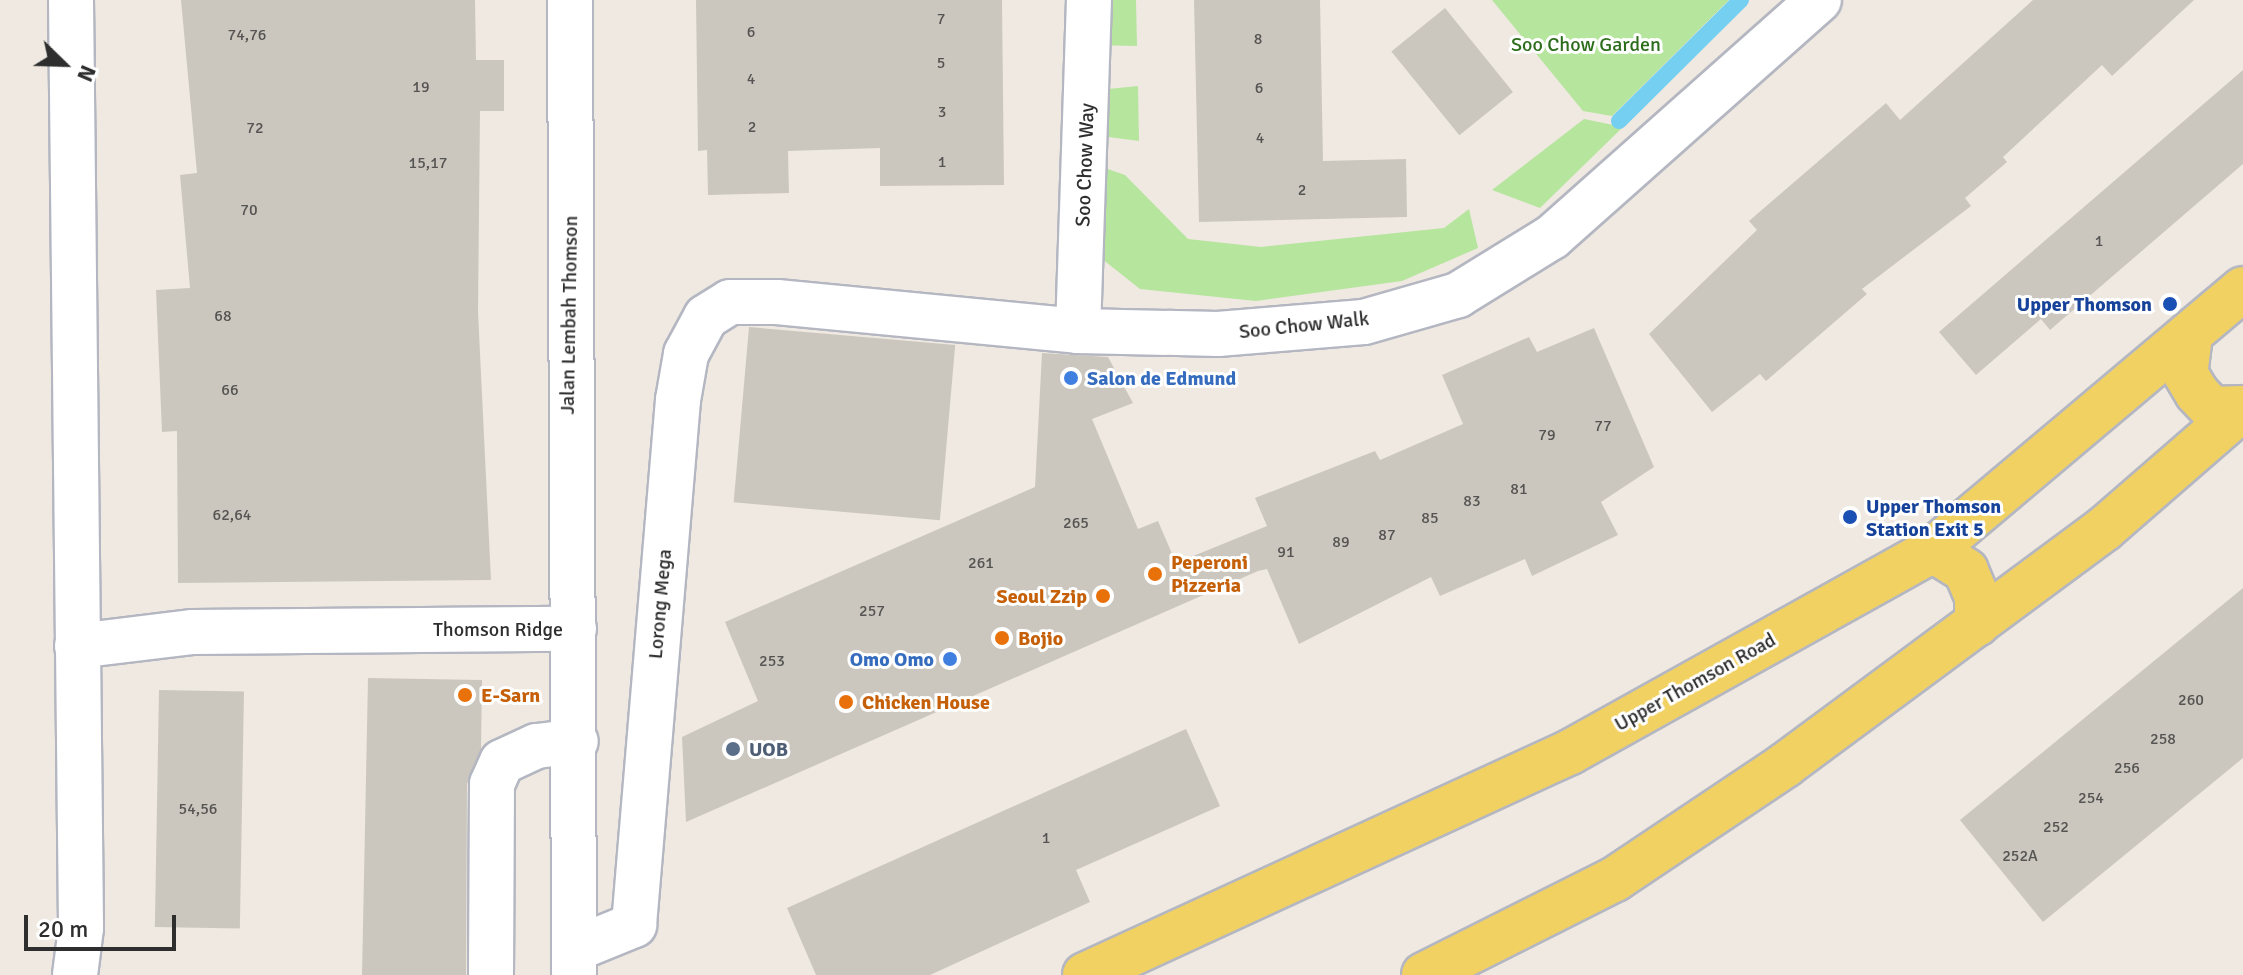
<!DOCTYPE html>
<html>
<head>
<meta charset="utf-8">
<style>
  body { margin:0 }
  #map { position:relative; width:2243px; height:975px; overflow:hidden; background:#efe9e1; font-family:Signika,sans-serif }
  div>[style] { position:absolute }
  .green>* { inset:0; background:#b6e59e }
  .stream>* { height:16px; margin:-8px; padding:0 8px; transform-origin:8px; border-radius:8px; background:#75cff0 }
  .building>* { inset:0; background:#cbc7bf; transform-origin:0 0 }
  .roads { filter:drop-shadow(2px 0 #b4b7c1) drop-shadow(-2px 0 #b4b7c1) drop-shadow(0 2px #b4b7c1) drop-shadow(0 -2px #b4b7c1) }
  .minor>* { height:44px; margin:-22px; padding:0 22px; transform-origin:22px; border-radius:22px; background:#fff }
  .primary>* { height:44px; margin:-22px; padding:0 22px; transform-origin:22px; border-radius:22px; background:#f2d163 }
  .dots>* { width:22px; height:22px; translate:-50% -50%; box-sizing:border-box; border:4px solid #fff; border-radius:50% }
  span { translate:-50% -50%; white-space:nowrap; text-align:center; line-height:1.15; -webkit-text-stroke:6px #fff; paint-order:stroke }
  .number-label { font-size:16px; color:#555452 }
  .number-label span { -webkit-text-stroke-width:0 }
  .park-label { font-size:20px; color:#2c6e1b }
  .street-label { font-size:20px; color:#2e2e2e }
  .transit-label { font-size:20px; color:#164399; font-weight:700 }
  .right { translate:-100% -50%; text-align:right }
  .left { translate:0 -50%; text-align:left }
  .shop-label { font-size:20px; color:#366cbe; font-weight:700 }
  .food-label { font-size:20px; color:#c56008; font-weight:700 }
  .service-label { font-size:20px; color:#4e5e75; font-weight:700 }
  .north { position:absolute; left:24px; top:24px; width:80px; height:80px; -webkit-text-stroke:6px #fff; paint-order:stroke; rotate:113deg; font-size:22px; font-weight:700; line-height:32px; text-align:center; color:#2e2e2e }
  .north::after { content:''; display:block; margin:auto; width:28px; height:36px; background:#2e2e2e; clip-path:polygon(50% 0,100% 100%,50% 72%,0 100%) }
  .scale { position:absolute; left:24px; top:915px; width:152px; height:36px; box-sizing:border-box; border:4px solid #2e2e2e; border-top:0; padding-left:10px; font-size:24px; line-height:28px; white-space:nowrap; color:#2e2e2e; -webkit-text-stroke:6px #fff; paint-order:stroke }
</style>
</head>
<body>
<div id="map">
  <div class="green">
    <div style="clip-path:polygon(1106px 0,1136px 0,1137px 46px,1089px 45px)"></div>
    <div style="clip-path:polygon(1492px 0,1729px 0,1612px 116px,1583px 111px)"></div>
    <div style="clip-path:polygon(1138px 86px,1139px 141px,1086px 134px,1088px 91px)"></div>
    <div style="clip-path:polygon(1584px 119px,1623px 127px,1540px 208px,1492px 190px)"></div>
    <div style="clip-path:polygon(1085px 161px,1125px 175px,1188px 239px,1261px 247px,1444px 228px,1469px 209px,1478px 248px,1402px 281px,1256px 301px,1140px 289px,1082px 243px)"></div>
  </div>
  <div class="stream">
    <div style="left:1619px;top:121px;width:172px;rotate:-44.8deg"></div>
  </div>
  <div class="building">
    <div style="clip-path:polygon(181px 0,475px 0,476px 60px,504px 60px,504px 111px,480px 111px,478px 312px,491px 580px,178px 583px,177px 431px,162px 432px,156px 290px,190px 288px,180px 175px,197px 173px)"></div>
    <div style="clip-path:polygon(696px 0,1002px 0,1004px 185px,880px 186px,880px 148px,788px 151px,789px 193px,708px 195px,707px 150px,698px 151px)"></div>
    <div style="clip-path:polygon(1194px 0,1320px 0,1323px 161px,1406px 159px,1407px 217px,1199px 222px)"></div>
    <div style="clip-path:polygon(2033px 0,2194px 0,2112px 76px,2102px 65px,2003px 157px,2007px 162px,1965px 198px,1971px 206px,1862px 289px,1867px 294px,1766px 381px,1760px 374px,1712px 412px,1649px 334px,1757px 230px,1749px 221px,1886px 103px,1900px 120px)"></div>
    <div style="left:1445px;top:8px;width:108px;height:69px;rotate:51deg"></div>
    <div style="clip-path:polygon(2243px 70px,2243px 164px,2050px 330px,2041px 319px,1976px 375px,1939px 332px)"></div>
    <div style="left:749px;top:327px;width:207px;height:176px;rotate:5deg"></div>
    <div style="clip-path:polygon(1594px 328px,1654px 467px,1601px 502px,1618px 535px,1532px 576px,1525px 559px,1440px 596px,1431px 577px,1299px 644px,1267px 569px,1258px 571px,686px 822px,682px 737px,758px 701px,725px 622px,1035px 487px,1042px 353px,1108px 357px,1133px 403px,1092px 419px,1138px 529px,1158px 521px,1176px 563px,1267px 526px,1255px 498px,1375px 451px,1380px 460px,1463px 424px,1442px 375px,1529px 337px,1537px 352px)"></div>
    <div style="clip-path:polygon(2243px 588px,2243px 758px,2043px 922px,1960px 820px)"></div>
    <div style="clip-path:polygon(368px 678px,482px 680px,481px 750px,467px 784px,466px 975px,362px 975px)"></div>
    <div style="left:159px;top:690px;width:85px;height:237px;rotate:1deg"></div>
    <div style="clip-path:polygon(1186px 729px,1220px 806px,1076px 870px,1090px 902px,930px 975px,816px 975px,787px 908px)"></div>
  </div>
  <div class="roads">
    <div class="minor">
      <div style="left:71px;top:0;width:928px;rotate:89.38deg"></div>
      <div style="left:81px;top:928px;width:47px;rotate:97.3deg"></div>
      <div style="left:570px;top:0;width:973px;rotate:89.76deg"></div>
      <div style="left:1078px;top:331px;width:331px;rotate:-88.1deg"></div>
      <div style="left:77px;top:646px;width:117px;rotate:-6.9deg"></div>
      <div style="left:193px;top:632px;width:381px;rotate:-0.5deg"></div>
      <div style="left:575px;top:949px;width:64px;rotate:-22.1deg"></div>
      <div style="left:634px;top:925px;width:527px;rotate:-85.21deg"></div>
      <div style="left:678px;top:400px;width:47px;rotate:-80.1deg"></div>
      <div style="left:686px;top:354px;width:42px;rotate:-61.6deg"></div>
      <div style="left:706px;top:317px;width:28px;rotate:-32deg"></div>
      <div style="left:730px;top:302px;width:47px"></div>
      <div style="left:777px;top:302px;width:302px;rotate:5.5deg"></div>
      <div style="left:1078px;top:331px;width:140px;rotate:1.2deg"></div>
      <div style="left:1218px;top:334px;width:146px;rotate:-4.7deg"></div>
      <div style="left:1364px;top:322px;width:98px;rotate:-16deg"></div>
      <div style="left:1458px;top:295px;width:110px;rotate:-31.7deg"></div>
      <div style="left:1552px;top:237px;width:357px;rotate:-41.6deg"></div>
      <div style="left:491px;top:975px;width:191px;rotate:-89.7deg"></div>
      <div style="left:492px;top:784px;width:24px;rotate:-66deg"></div>
      <div style="left:502px;top:762px;width:38px;rotate:-25deg"></div>
      <div style="left:537px;top:746px;width:39px;rotate:-7deg"></div>
    </div>
    <div class="primary">
      <div style="left:2190px;top:335px;width:38px;rotate:97deg"></div>
      <div style="left:2185px;top:373px;width:23px;rotate:59deg"></div>
      <div style="left:2197px;top:393px;width:22px;rotate:47deg"></div>
      <div style="left:2212px;top:409px;width:31px;rotate:-2deg"></div>
      <div style="left:1933px;top:550px;width:39px;rotate:32deg"></div>
      <div style="left:1966px;top:571px;width:28px;rotate:67deg"></div>
      <div style="left:1977px;top:597px;width:27px;rotate:90deg"></div>
      <div style="left:1085px;top:975px;width:534px;rotate:-24.69deg"></div>
      <div style="left:1570px;top:752px;width:415px;rotate:-29.1deg"></div>
      <div style="left:1933px;top:550px;width:405px;rotate:-40.1deg"></div>
      <div style="left:1424px;top:975px;width:214px;rotate:-26.7deg"></div>
      <div style="left:1615px;top:879px;width:205px;rotate:-33.8deg"></div>
      <div style="left:1785px;top:765px;width:397px;rotate:-36.5deg"></div>
      <div style="left:2104px;top:529px;width:184px;rotate:-41deg"></div>
    </div>
  </div>
  <div class="dots">
    <div style="left:2170px;top:304px;background:#1a4fb4"></div>
    <div style="left:1071px;top:378px;background:#3f7fe0"></div>
    <div style="left:1850px;top:517px;background:#1a4fb4"></div>
    <div style="left:1155px;top:574px;background:#e8710a"></div>
    <div style="left:1103px;top:596px;background:#e8710a"></div>
    <div style="left:1002px;top:638px;background:#e8710a"></div>
    <div style="left:950px;top:659px;background:#3f7fe0"></div>
    <div style="left:465px;top:695px;background:#e8710a"></div>
    <div style="left:846px;top:702px;background:#e8710a"></div>
    <div style="left:733px;top:749px;background:#5c6f8a"></div>
  </div>
  <div class="number-label">
    <span style="left:941px;top:19px">7</span>
    <span style="left:751px;top:32px">6</span>
    <span style="left:247px;top:35px">74,76</span>
    <span style="left:1258px;top:39px">8</span>
    <span style="left:941px;top:63px">5</span>
    <span style="left:751px;top:79px">4</span>
    <span style="left:421px;top:87px">19</span>
    <span style="left:1259px;top:88px">6</span>
    <span style="left:942px;top:112px">3</span>
    <span style="left:752px;top:127px">2</span>
    <span style="left:255px;top:128px">72</span>
    <span style="left:1260px;top:138px">4</span>
    <span style="left:942px;top:162px">1</span>
    <span style="left:428px;top:163px">15,17</span>
    <span style="left:1302px;top:190px">2</span>
    <span style="left:249px;top:210px">70</span>
    <span style="left:2099px;top:241px">1</span>
    <span style="left:223px;top:316px">68</span>
    <span style="left:230px;top:390px">66</span>
    <span style="left:1603px;top:426px">77</span>
    <span style="left:1547px;top:435px">79</span>
    <span style="left:1519px;top:489px">81</span>
    <span style="left:1472px;top:501px">83</span>
    <span style="left:232px;top:515px">62,64</span>
    <span style="left:1430px;top:518px">85</span>
    <span style="left:1076px;top:523px">265</span>
    <span style="left:1387px;top:535px">87</span>
    <span style="left:1341px;top:542px">89</span>
    <span style="left:1286px;top:552px">91</span>
    <span style="left:981px;top:563px">261</span>
    <span style="left:872px;top:611px">257</span>
    <span style="left:772px;top:661px">253</span>
    <span style="left:2191px;top:700px">260</span>
    <span style="left:2163px;top:739px">258</span>
    <span style="left:2127px;top:768px">256</span>
    <span style="left:2091px;top:798px">254</span>
    <span style="left:198px;top:809px">54,56</span>
    <span style="left:2056px;top:827px">252</span>
    <span style="left:1046px;top:838px">1</span>
    <span style="left:2020px;top:856px">252A</span>
  </div>
  <div class="park-label">
    <span style="left:1586px;top:44px">Soo Chow Garden</span>
  </div>
  <div class="street-label">
    <span style="left:1085px;top:165px;rotate:-88deg">Soo Chow Way</span>
    <span style="left:569px;top:315px;rotate:-89deg">Jalan Lembah Thomson</span>
    <span style="left:1304px;top:325px;rotate:-6deg">Soo Chow Walk</span>
    <span style="left:660px;top:604px;rotate:-85deg">Lorong Mega</span>
    <span style="left:498px;top:629px">Thomson Ridge</span>
    <span style="left:1695px;top:682px;rotate:-29deg">Upper Thomson Road</span>
  </div>
  <div class="transit-label">
    <span class="right" style="left:2152px;top:304px">Upper Thomson</span>
    <span class="left" style="left:1866px;top:518px">Upper Thomson<br>Station Exit 5</span>
  </div>
  <div class="shop-label">
    <span class="left" style="left:1087px;top:378px">Salon de Edmund</span>
    <span class="right" style="left:934px;top:659px">Omo Omo</span>
  </div>
  <div class="food-label">
    <span class="left" style="left:1171px;top:574px">Peperoni<br>Pizzeria</span>
    <span class="right" style="left:1087px;top:596px">Seoul Zzip</span>
    <span class="left" style="left:1018px;top:638px">Bojio</span>
    <span class="left" style="left:481px;top:695px">E-Sarn</span>
    <span class="left" style="left:862px;top:702px">Chicken House</span>
  </div>
  <div class="service-label">
    <span class="left" style="left:749px;top:749px">UOB</span>
  </div>
  <div class="north">N</div>
  <div class="scale">20 m</div>
</div>
</body>
</html>
